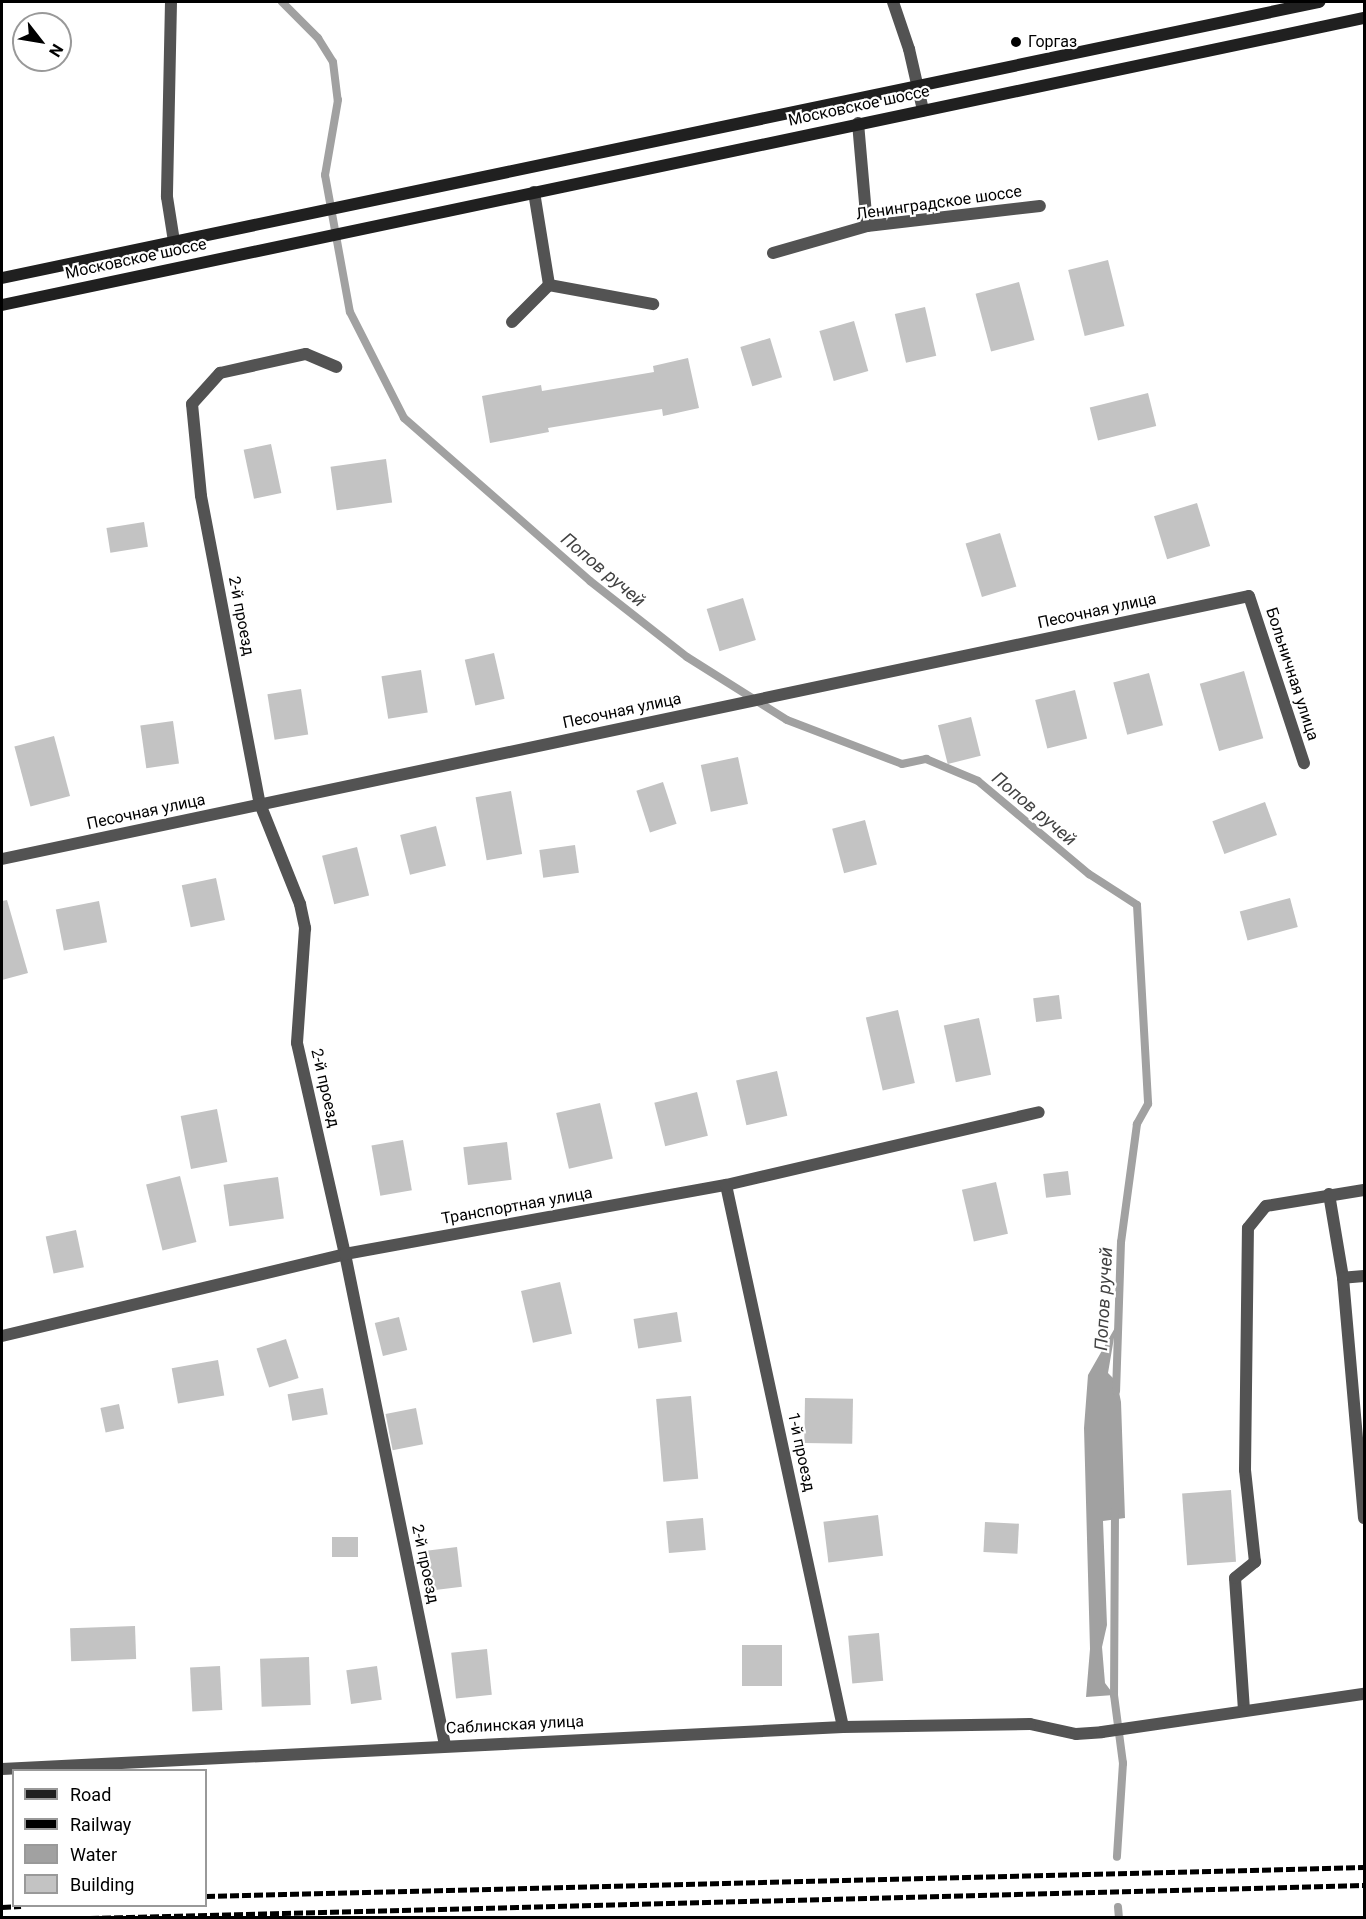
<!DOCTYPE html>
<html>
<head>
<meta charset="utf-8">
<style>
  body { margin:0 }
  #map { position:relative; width:1366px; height:1919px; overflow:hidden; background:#fff; font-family:Roboto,sans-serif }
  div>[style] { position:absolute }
  .water>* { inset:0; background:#a1a1a1 }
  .stream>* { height:8px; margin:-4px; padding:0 4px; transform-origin:4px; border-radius:4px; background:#a1a1a1 }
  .building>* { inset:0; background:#c3c3c3; transform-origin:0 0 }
  .lane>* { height:12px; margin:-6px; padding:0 6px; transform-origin:6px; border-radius:6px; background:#535353 }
  .street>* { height:12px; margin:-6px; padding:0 6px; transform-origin:6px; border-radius:6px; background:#535353 }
  .secondary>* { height:12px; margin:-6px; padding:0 6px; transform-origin:6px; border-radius:6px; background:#202020 }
  .rail>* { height:4.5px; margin-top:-2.25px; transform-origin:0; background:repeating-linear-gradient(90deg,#000 0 9px,transparent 0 12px) }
  .dots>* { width:16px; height:16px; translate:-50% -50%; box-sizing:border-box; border:3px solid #fff; border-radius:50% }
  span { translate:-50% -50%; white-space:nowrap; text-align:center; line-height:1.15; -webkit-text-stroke:4.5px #fff; paint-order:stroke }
  .poi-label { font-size:16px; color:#000 }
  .left { translate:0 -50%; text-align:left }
  .street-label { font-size:16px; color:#000 }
  .water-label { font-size:18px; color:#424242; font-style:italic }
  .frame { position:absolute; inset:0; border:3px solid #000; pointer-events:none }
  .legend { position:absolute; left:12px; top:1769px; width:195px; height:138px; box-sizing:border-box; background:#fff; border:2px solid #999; margin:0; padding:8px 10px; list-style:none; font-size:18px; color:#000 }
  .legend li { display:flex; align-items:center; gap:12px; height:30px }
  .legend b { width:30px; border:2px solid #999 }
  .north { position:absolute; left:12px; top:12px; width:60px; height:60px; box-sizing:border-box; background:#fff; border:2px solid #999; border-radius:50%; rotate:121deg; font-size:16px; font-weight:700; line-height:24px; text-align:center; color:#000 }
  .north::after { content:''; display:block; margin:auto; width:21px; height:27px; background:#000; clip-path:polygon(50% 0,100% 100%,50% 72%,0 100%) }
</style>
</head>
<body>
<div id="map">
  <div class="water">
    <div style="clip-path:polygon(1116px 1326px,1108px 1373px,1117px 1382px,1121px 1402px,1125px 1518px,1103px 1521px,1107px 1625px,1102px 1647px,1105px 1683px,1114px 1695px,1086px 1697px,1090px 1649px,1084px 1428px,1088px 1375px)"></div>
  </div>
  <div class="stream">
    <div style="left:282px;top:2px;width:51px;rotate:45deg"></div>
    <div style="left:318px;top:38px;width:28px;rotate:58deg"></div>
    <div style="left:333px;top:62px;width:38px;rotate:83deg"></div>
    <div style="left:338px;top:100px;width:76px;rotate:99.8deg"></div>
    <div style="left:325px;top:175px;width:139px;rotate:79.7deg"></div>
    <div style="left:350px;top:312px;width:119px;rotate:63deg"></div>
    <div style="left:404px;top:418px;width:247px;rotate:41.2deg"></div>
    <div style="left:590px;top:581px;width:123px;rotate:38.1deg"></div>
    <div style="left:687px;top:657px;width:118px;rotate:32.2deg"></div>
    <div style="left:787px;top:720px;width:123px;rotate:20.9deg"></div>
    <div style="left:902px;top:764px;width:25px;rotate:-12deg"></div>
    <div style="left:926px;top:759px;width:56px;rotate:22.9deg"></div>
    <div style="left:978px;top:781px;width:145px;rotate:40deg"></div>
    <div style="left:1089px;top:874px;width:57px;rotate:32.9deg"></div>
    <div style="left:1137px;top:905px;width:199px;rotate:86.8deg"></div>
    <div style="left:1148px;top:1104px;width:23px;rotate:119deg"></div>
    <div style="left:1137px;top:1124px;width:119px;rotate:97.7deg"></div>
    <div style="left:1121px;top:1242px;width:149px;rotate:91.9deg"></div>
    <div style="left:1115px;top:1511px;width:184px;rotate:90.3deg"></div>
    <div style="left:1114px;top:1695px;width:69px;rotate:82.5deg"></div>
    <div style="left:1123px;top:1763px;width:94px;rotate:93.7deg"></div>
    <div style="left:1118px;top:1907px;width:11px;rotate:85deg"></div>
  </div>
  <div class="building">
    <div style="left:1108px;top:260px;width:68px;height:41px;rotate:76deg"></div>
    <div style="left:1019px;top:282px;width:60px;height:45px;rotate:75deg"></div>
    <div style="left:925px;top:307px;width:50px;height:31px;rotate:77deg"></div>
    <div style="left:854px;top:321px;width:52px;height:36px;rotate:74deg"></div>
    <div style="left:770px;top:338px;width:41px;height:31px;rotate:73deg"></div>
    <div style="clip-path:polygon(688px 358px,699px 408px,663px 416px,662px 409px,548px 428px,549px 432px,490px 443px,482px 396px,541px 385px,542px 391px,654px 372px,653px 366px)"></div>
    <div style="left:1148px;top:393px;width:34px;height:60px;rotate:76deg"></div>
    <div style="left:271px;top:444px;width:50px;height:28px;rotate:78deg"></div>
    <div style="left:386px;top:459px;width:44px;height:56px;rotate:82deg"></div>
    <div style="left:1197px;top:503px;width:45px;height:45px;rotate:73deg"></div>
    <div style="left:144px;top:522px;width:25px;height:38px;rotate:81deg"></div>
    <div style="left:1000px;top:533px;width:56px;height:36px;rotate:73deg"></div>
    <div style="left:743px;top:598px;width:44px;height:38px;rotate:73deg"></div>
    <div style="left:494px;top:653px;width:47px;height:30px;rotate:77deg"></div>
    <div style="left:421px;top:670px;width:43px;height:40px;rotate:81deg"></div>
    <div style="left:1244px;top:671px;width:70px;height:46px;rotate:74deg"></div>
    <div style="left:1149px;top:673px;width:54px;height:37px;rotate:75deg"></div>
    <div style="left:301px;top:689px;width:46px;height:34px;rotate:81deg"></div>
    <div style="left:1075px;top:690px;width:50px;height:41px;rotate:76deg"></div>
    <div style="left:971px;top:717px;width:40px;height:34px;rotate:76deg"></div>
    <div style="left:173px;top:721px;width:43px;height:33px;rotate:82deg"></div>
    <div style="left:54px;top:736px;width:62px;height:41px;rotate:75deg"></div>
    <div style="left:738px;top:757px;width:48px;height:38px;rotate:78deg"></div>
    <div style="left:663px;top:782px;width:44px;height:28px;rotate:72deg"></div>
    <div style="left:511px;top:791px;width:64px;height:36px;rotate:80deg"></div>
    <div style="left:1265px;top:802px;width:35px;height:56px;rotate:70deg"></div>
    <div style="left:865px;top:820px;width:46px;height:34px;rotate:75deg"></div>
    <div style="left:436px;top:826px;width:41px;height:37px;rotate:76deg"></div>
    <div style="left:575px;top:845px;width:28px;height:36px;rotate:82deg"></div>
    <div style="left:357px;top:847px;width:50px;height:36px;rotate:76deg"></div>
    <div style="left:216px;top:878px;width:43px;height:35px;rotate:78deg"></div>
    <div style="left:1290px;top:898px;width:30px;height:52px;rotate:75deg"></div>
    <div style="clip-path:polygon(7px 900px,28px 973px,2px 980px,2px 901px)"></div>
    <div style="left:99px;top:901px;width:42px;height:44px;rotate:79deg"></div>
    <div style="left:1059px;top:995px;width:24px;height:26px;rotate:83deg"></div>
    <div style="left:898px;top:1010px;width:75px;height:33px;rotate:77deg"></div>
    <div style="left:979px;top:1018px;width:58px;height:36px;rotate:78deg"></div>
    <div style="left:777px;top:1071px;width:46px;height:42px;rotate:77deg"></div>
    <div style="left:697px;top:1092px;width:45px;height:44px;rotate:76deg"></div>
    <div style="left:600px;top:1103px;width:57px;height:45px;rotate:77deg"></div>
    <div style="left:217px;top:1109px;width:54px;height:37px;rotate:79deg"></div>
    <div style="left:403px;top:1140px;width:51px;height:32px;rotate:80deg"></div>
    <div style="left:507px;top:1142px;width:38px;height:44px;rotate:83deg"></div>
    <div style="left:1068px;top:1171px;width:24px;height:25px;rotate:83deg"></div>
    <div style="left:180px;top:1176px;width:68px;height:35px;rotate:76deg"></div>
    <div style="left:278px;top:1177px;width:42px;height:55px;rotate:82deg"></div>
    <div style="left:996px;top:1182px;width:53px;height:35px;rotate:77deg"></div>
    <div style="left:76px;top:1230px;width:38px;height:31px;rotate:78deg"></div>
    <div style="left:560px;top:1282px;width:53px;height:40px;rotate:77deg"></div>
    <div style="left:677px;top:1312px;width:30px;height:44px;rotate:81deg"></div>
    <div style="left:399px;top:1317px;width:34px;height:25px;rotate:76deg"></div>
    <div style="left:286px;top:1339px;width:41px;height:31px;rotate:72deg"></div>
    <div style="left:218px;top:1360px;width:36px;height:47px;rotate:80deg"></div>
    <div style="left:323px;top:1388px;width:27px;height:36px;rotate:80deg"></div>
    <div style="left:691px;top:1396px;width:83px;height:35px;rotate:85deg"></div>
    <div style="left:805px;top:1398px;width:48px;height:45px;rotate:1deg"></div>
    <div style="left:119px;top:1404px;width:25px;height:19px;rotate:78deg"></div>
    <div style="left:416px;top:1408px;width:37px;height:31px;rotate:79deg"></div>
    <div style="left:1231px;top:1490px;width:72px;height:49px;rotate:86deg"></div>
    <div style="left:878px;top:1515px;width:41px;height:55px;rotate:83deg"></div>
    <div style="left:703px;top:1518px;width:32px;height:37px;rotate:85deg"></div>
    <div style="left:985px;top:1522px;width:34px;height:30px;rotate:3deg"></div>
    <div style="left:332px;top:1537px;width:26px;height:20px"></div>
    <div style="left:457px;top:1547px;width:40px;height:33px;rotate:83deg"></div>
    <div style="left:135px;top:1626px;width:33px;height:65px;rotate:88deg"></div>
    <div style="left:879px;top:1633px;width:48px;height:31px;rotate:85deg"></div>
    <div style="left:742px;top:1645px;width:40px;height:41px"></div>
    <div style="left:487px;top:1649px;width:46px;height:36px;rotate:84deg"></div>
    <div style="left:309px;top:1657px;width:48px;height:49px;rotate:88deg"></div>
    <div style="left:220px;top:1666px;width:44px;height:30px;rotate:87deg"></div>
    <div style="left:377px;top:1666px;width:34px;height:31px;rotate:82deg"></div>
  </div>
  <div class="lane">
    <div style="left:171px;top:2px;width:195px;rotate:91.2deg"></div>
    <div style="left:167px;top:197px;width:45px;rotate:81deg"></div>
    <div style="left:858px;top:123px;width:103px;rotate:85deg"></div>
    <div style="left:534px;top:192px;width:94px;rotate:80.8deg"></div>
    <div style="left:773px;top:253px;width:98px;rotate:-16deg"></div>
    <div style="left:867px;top:226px;width:174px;rotate:-6.6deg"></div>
    <div style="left:512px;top:322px;width:52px;rotate:-45deg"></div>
    <div style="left:549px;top:285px;width:106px;rotate:10.4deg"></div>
    <div style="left:192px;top:404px;width:42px;rotate:-47.9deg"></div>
    <div style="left:220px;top:373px;width:88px;rotate:-12.5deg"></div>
    <div style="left:306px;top:354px;width:33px;rotate:23deg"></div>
    <div style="left:1329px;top:1194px;width:85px;rotate:80.5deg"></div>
    <div style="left:1364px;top:1276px;width:21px;rotate:175deg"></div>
    <div style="left:1343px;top:1278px;width:241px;rotate:85deg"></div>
    <div style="left:1244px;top:1710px;width:132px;rotate:-93.9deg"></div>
    <div style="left:1235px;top:1578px;width:26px;rotate:-39deg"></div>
    <div style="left:1255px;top:1562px;width:93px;rotate:-96.2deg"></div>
    <div style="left:1245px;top:1470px;width:242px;rotate:-89.3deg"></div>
    <div style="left:1248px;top:1228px;width:28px;rotate:-51deg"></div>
    <div style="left:1266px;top:1206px;width:99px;rotate:-9.3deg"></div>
    <div style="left:1030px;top:1724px;width:47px;rotate:12.3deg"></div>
    <div style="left:1076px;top:1734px;width:26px;rotate:-4deg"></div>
    <div style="left:1102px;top:1732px;width:265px;rotate:-8.3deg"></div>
  </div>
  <div class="street">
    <div style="left:893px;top:2px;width:50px;rotate:71.2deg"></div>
    <div style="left:909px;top:49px;width:63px;rotate:77.1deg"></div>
    <div style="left:192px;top:404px;width:92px;rotate:84.4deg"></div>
    <div style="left:201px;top:496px;width:314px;rotate:79.2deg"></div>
    <div style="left:260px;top:804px;width:108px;rotate:68.2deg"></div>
    <div style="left:300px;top:904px;width:25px;rotate:78deg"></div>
    <div style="left:305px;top:928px;width:115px;rotate:94deg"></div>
    <div style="left:297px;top:1043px;width:216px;rotate:77.2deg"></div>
    <div style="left:345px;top:1254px;width:501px;rotate:78.49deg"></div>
    <div style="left:2px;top:859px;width:1274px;rotate:-11.91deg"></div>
    <div style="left:1249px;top:596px;width:176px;rotate:71.8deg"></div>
    <div style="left:726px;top:1185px;width:554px;rotate:77.82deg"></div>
    <div style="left:2px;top:1336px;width:353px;rotate:-13.4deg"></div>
    <div style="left:345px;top:1254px;width:387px;rotate:-10.3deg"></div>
    <div style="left:726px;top:1185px;width:321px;rotate:-13.1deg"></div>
    <div style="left:2px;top:1769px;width:842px;rotate:-2.86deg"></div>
    <div style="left:843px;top:1727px;width:187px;rotate:-0.9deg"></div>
  </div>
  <div class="secondary">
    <div style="left:2px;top:278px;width:1346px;rotate:-11.84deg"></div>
    <div style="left:2px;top:305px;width:1392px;rotate:-11.9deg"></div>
  </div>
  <div class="rail">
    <div style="left:206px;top:1896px;width:1158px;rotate:-1.43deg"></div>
    <div style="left:2px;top:1907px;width:19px;rotate:-3deg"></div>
    <div style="left:90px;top:1918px;width:1274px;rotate:-1.48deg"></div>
  </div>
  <div class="dots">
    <div style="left:1016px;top:42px;background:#000"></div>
  </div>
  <div class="poi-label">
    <span class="left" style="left:1028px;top:42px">Горгаз</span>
  </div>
  <div class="street-label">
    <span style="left:859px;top:106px;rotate:-12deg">Московское шоссе</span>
    <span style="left:939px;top:203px;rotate:-8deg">Ленинградское шоссе</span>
    <span style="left:136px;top:259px;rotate:-12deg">Московское шоссе</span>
    <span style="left:1097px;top:611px;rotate:-12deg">Песочная улица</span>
    <span style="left:241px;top:616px;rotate:79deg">2-й проезд</span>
    <span style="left:1292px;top:674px;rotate:72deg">Больничная улица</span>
    <span style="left:622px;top:711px;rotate:-12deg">Песочная улица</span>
    <span style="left:146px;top:812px;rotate:-12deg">Песочная улица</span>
    <span style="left:325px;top:1088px;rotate:77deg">2-й проезд</span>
    <span style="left:517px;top:1206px;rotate:-10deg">Транспортная улица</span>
    <span style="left:801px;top:1452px;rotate:78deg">1-й проезд</span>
    <span style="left:425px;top:1564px;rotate:78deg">2-й проезд</span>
    <span style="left:515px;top:1725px;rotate:-3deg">Саблинская улица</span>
  </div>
  <div class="water-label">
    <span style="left:603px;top:570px;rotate:40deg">Попов ручей</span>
    <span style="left:1034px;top:809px;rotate:40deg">Попов ручей</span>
    <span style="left:1104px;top:1299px;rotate:-87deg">Попов ручей</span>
  </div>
  <div class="frame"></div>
  <ul class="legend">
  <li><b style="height:8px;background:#202020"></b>Road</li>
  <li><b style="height:8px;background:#000"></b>Railway</li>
  <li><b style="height:16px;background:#a1a1a1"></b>Water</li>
  <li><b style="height:16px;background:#c3c3c3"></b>Building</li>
  </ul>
  <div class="north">N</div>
</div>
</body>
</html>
